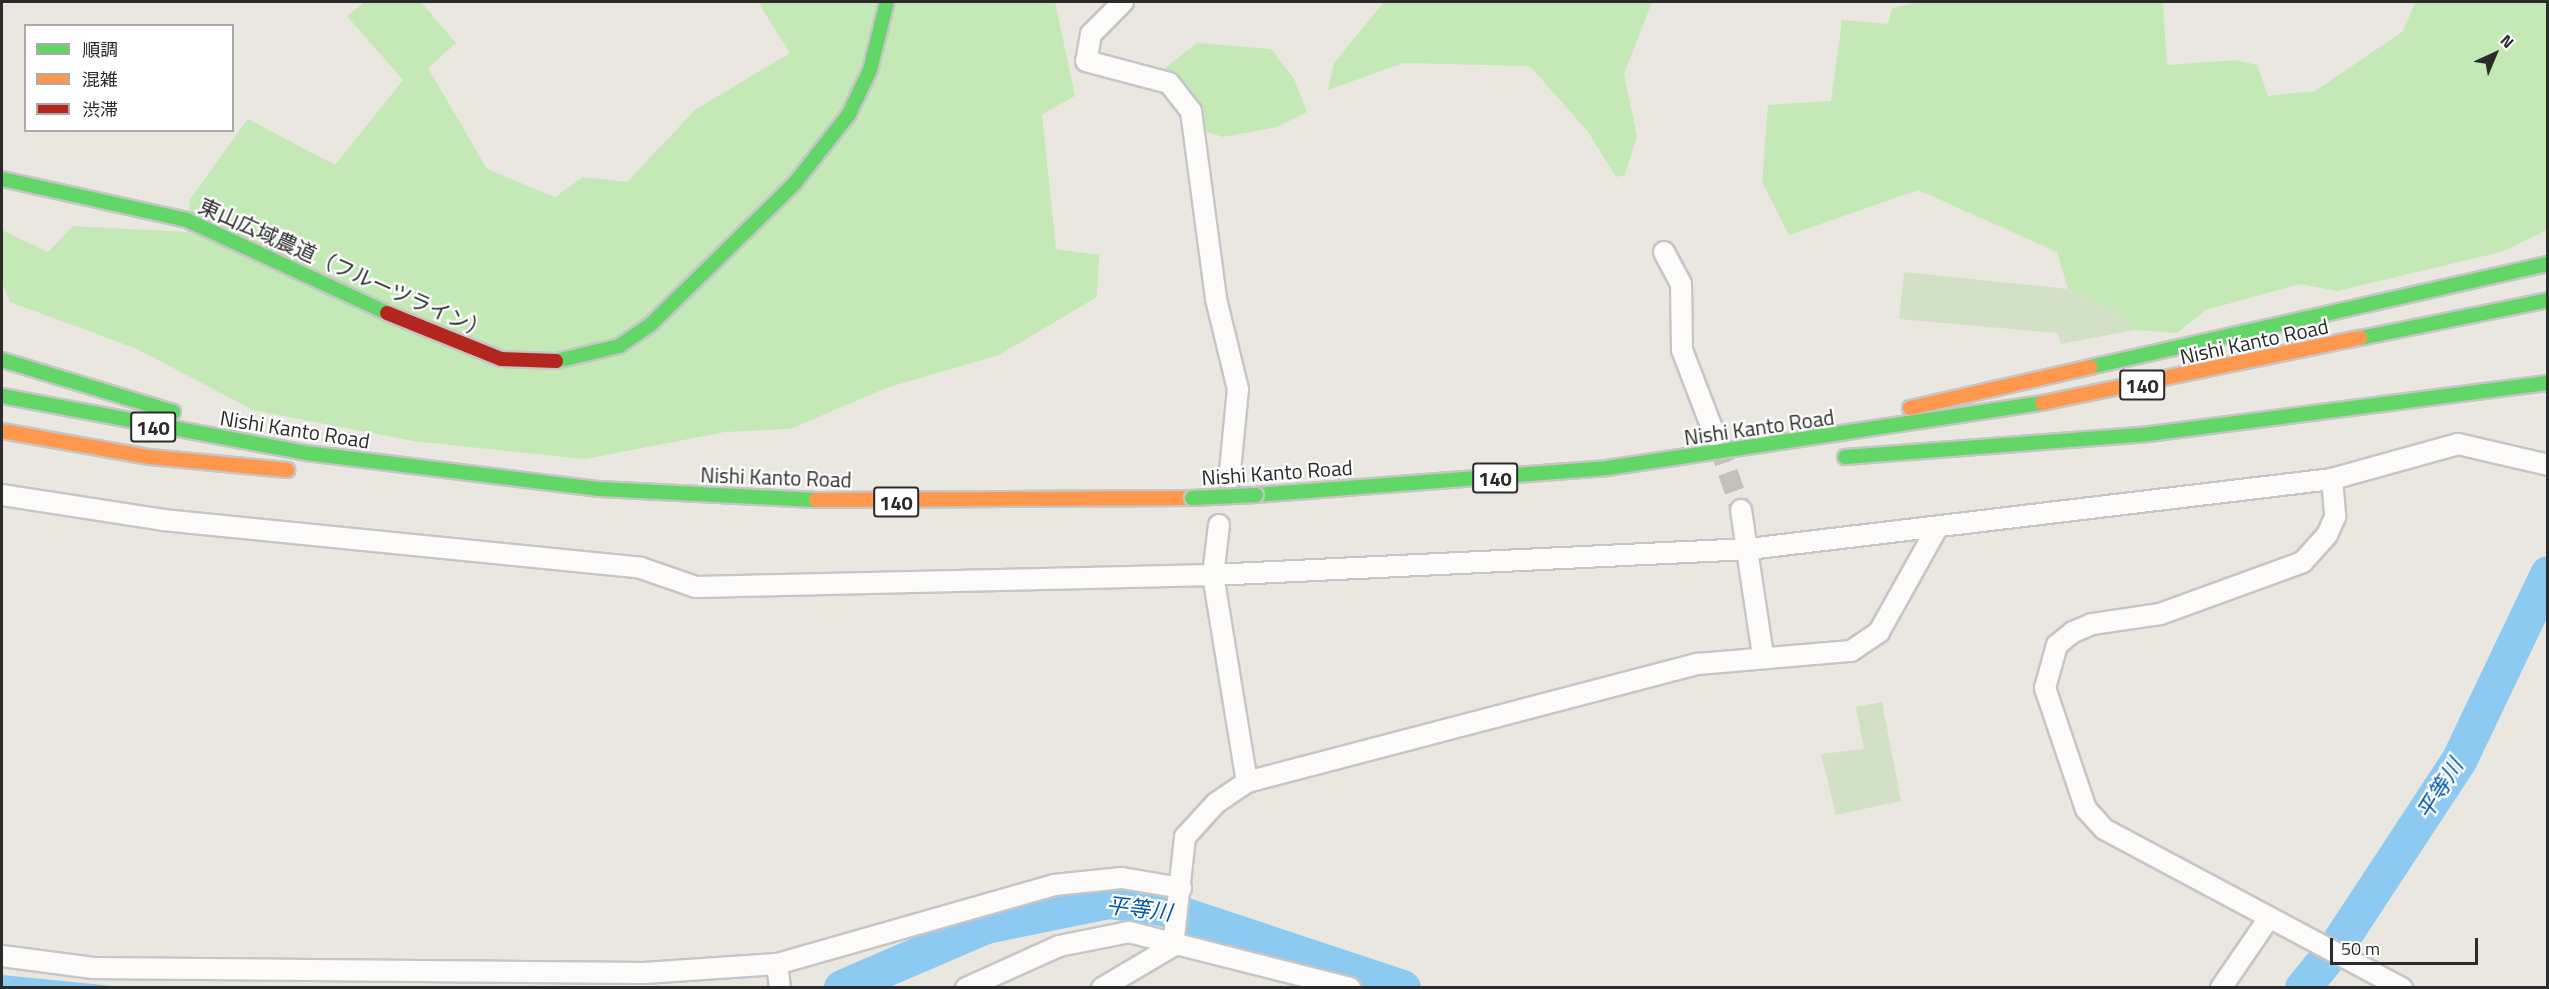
<!DOCTYPE html>
<html>
<head>
<meta charset="utf-8">
<style>
  body { margin:0 }
  #map { position:relative; width:2549px; height:989px; overflow:hidden; background:#eae7e0; font-family:"Titillium Web","Noto Sans JP",sans-serif }
  div>[style] { position:absolute }
  .green>* { inset:0; background:#c4e9b6 }
  .cemetery>* { inset:0; background:#d2e0c6 }
  .water>* { inset:0; background:#8dcaf2 }
  .river>* { height:36px; margin:-18px; padding:0 18px; transform-origin:18px; border-radius:18px; background:#8dcaf2 }
  .street-tunnel>* { height:20px; margin-top:-10px; transform-origin:0; background:repeating-linear-gradient(90deg,#c4c1bc 0 20px,transparent 0 30px) }
  .roads { filter:drop-shadow(2px 0 #c7c6c6) drop-shadow(-2px 0 #c7c6c6) drop-shadow(0 2px #c7c6c6) drop-shadow(0 -2px #c7c6c6) }
  .street>* { height:20px; margin:-10px; padding:0 10px; transform-origin:10px; border-radius:10px; background:#fcfbfa }
  .fast>* { height:14px; margin:-7px; padding:0 7px; transform-origin:7px; border-radius:7px; background:#63d668 }
  .slow>* { height:14px; margin:-7px; padding:0 7px; transform-origin:7px; border-radius:7px; background:#ff974d }
  .jam>* { height:14px; margin:-7px; padding:0 7px; transform-origin:7px; border-radius:7px; background:#b3261e }
  .bridges { filter:drop-shadow(2px 0 #c5c4c1) drop-shadow(-2px 0 #c5c4c1) drop-shadow(0 2px #c5c4c1) drop-shadow(0 -2px #c5c4c1) }
  .fast-bridge>* { height:14px; margin:-7px; padding:0 7px; transform-origin:7px; border-radius:7px; background:#63d668 }
  span { translate:-50% -50%; white-space:nowrap; text-align:center; line-height:1.15; -webkit-text-stroke:4.5px #fff; paint-order:stroke }
  .shield-label span { padding:2px 4px; background:#fff; border:2px solid; border-radius:4px; -webkit-text-stroke-width:0 }
  .shield-label { font-size:20px; color:#2b2b2b; font-weight:700 }
  .street-label { font-size:21px; color:#2b2b2b }
  .water-label { font-size:22px; color:#0057aa; font-style:italic }
  .frame { position:absolute; inset:0; border:3px solid #2b2b2b; pointer-events:none }
  .legend { position:absolute; left:24px; top:24px; width:210px; height:108px; box-sizing:border-box; background:#fff; border:2px solid #aaa; margin:0; padding:8px 10px; list-style:none; font-size:18px; color:#2b2b2b }
  .legend li { display:flex; align-items:center; gap:12px; height:30px }
  .legend b { width:30px; border:2px solid #aaa }
  .north { position:absolute; left:2465px; top:24px; width:60px; height:60px; -webkit-text-stroke:4px #fff; paint-order:stroke; rotate:44deg; font-size:16px; font-weight:700; line-height:24px; text-align:center; color:#2b2b2b }
  .north::after { content:''; display:block; margin:auto; width:21px; height:27px; background:#2b2b2b; clip-path:polygon(50% 0,100% 100%,50% 72%,0 100%) }
  .scale { position:absolute; left:2330px; top:938px; width:148px; height:27px; box-sizing:border-box; border:3px solid #2b2b2b; border-top:0; padding-left:8px; font-size:18px; line-height:21px; white-space:nowrap; color:#2b2b2b; -webkit-text-stroke:4px #fff; paint-order:stroke }
</style>
</head>
<body>
<div id="map">
  <div class="green">
    <div style="clip-path:polygon(365px 2px,421px 2px,456px 43px,428px 68px,487px 169px,555px 197px,583px 177px,627px 182px,695px 110px,790px 53px,758px 2px,1055px 2px,1075px 96px,1042px 114px,1056px 249px,1099px 255px,1097px 297px,999px 355px,886px 388px,790px 429px,725px 432px,585px 459px,413px 441px,253px 410px,137px 349px,10px 302px,2px 283px,2px 230px,48px 252px,73px 226px,187px 232px,190px 199px,248px 119px,335px 165px,403px 80px,347px 16px)"></div>
    <div style="clip-path:polygon(1384px 2px,1652px 2px,1624px 74px,1637px 136px,1625px 175px,1616px 177px,1588px 132px,1530px 66px,1403px 63px,1328px 90px,1334px 63px)"></div>
    <div style="clip-path:polygon(1919px 2px,2163px 2px,2167px 65px,2236px 60px,2257px 65px,2268px 96px,2315px 91px,2402px 32px,2416px 2px,2547px 2px,2547px 230px,2501px 252px,2337px 291px,2300px 284px,2206px 310px,2177px 333px,2135px 330px,2125px 317px,2068px 289px,2057px 252px,1918px 190px,1789px 235px,1762px 182px,1768px 105px,1831px 101px,1842px 20px,1888px 24px,1892px 8px)"></div>
    <div style="clip-path:polygon(1197px 43px,1271px 49px,1294px 79px,1307px 112px,1277px 127px,1223px 137px,1207px 132px,1193px 95px,1165px 68px)"></div>
  </div>
  <div class="cemetery">
    <div style="clip-path:polygon(1904px 272px,2068px 289px,2125px 317px,2135px 330px,2061px 344px,2057px 333px,1899px 319px)"></div>
    <div style="clip-path:polygon(1882px 702px,1901px 801px,1836px 815px,1821px 754px,1864px 749px,1856px 707px)"></div>
  </div>
  <div class="water">
    <div style="clip-path:polygon(2px 975px,123px 987px,2px 987px)"></div>
  </div>
  <div class="river">
    <div style="left:842px;top:988px;width:157px;rotate:-23.3deg"></div>
    <div style="left:986px;top:926px;width:126px;rotate:-11.5deg"></div>
    <div style="left:1109px;top:901px;width:53px;rotate:7.5deg"></div>
    <div style="left:1162px;top:908px;width:254px;rotate:18.4deg"></div>
    <div style="left:2303px;top:988px;width:55px;rotate:-50.9deg"></div>
    <div style="left:2338px;top:945px;width:220px;rotate:-56.7deg"></div>
    <div style="left:2459px;top:761px;width:207px;rotate:-64.5deg"></div>
  </div>
  <div class="street-tunnel">
    <div style="left:1718px;top:444px;width:70px;rotate:70.8deg"></div>
  </div>
  <div class="roads">
    <div class="street">
      <div style="left:1123px;top:2px;width:45px;rotate:135deg"></div>
      <div style="left:1091px;top:34px;width:27px;rotate:100deg"></div>
      <div style="left:1086px;top:61px;width:86px;rotate:14.8deg"></div>
      <div style="left:1169px;top:83px;width:36px;rotate:52deg"></div>
      <div style="left:1191px;top:111px;width:190px;rotate:82.4deg"></div>
      <div style="left:1216px;top:299px;width:93px;rotate:76.3deg"></div>
      <div style="left:1238px;top:389px;width:91px;rotate:95.6deg"></div>
      <div style="left:1664px;top:252px;width:36px;rotate:62deg"></div>
      <div style="left:1681px;top:284px;width:66px;rotate:89.1deg"></div>
      <div style="left:1682px;top:350px;width:92px;rotate:69deg"></div>
      <div style="left:2332px;top:479px;width:38px;rotate:85deg"></div>
      <div style="left:2335px;top:517px;width:20px;rotate:114deg"></div>
      <div style="left:2327px;top:535px;width:36px;rotate:132deg"></div>
      <div style="left:2303px;top:562px;width:152px;rotate:160deg"></div>
      <div style="left:2160px;top:614px;width:69px;rotate:171.6deg"></div>
      <div style="left:2092px;top:624px;width:21px;rotate:157deg"></div>
      <div style="left:2073px;top:632px;width:21px;rotate:141deg"></div>
      <div style="left:2057px;top:645px;width:45px;rotate:105.6deg"></div>
      <div style="left:2045px;top:688px;width:128px;rotate:71.3deg"></div>
      <div style="left:2086px;top:809px;width:27px;rotate:48deg"></div>
      <div style="left:2104px;top:829px;width:338px;rotate:28.1deg"></div>
      <div style="left:2px;top:495px;width:163px;rotate:8.8deg"></div>
      <div style="left:163px;top:520px;width:480px;rotate:5.7deg"></div>
      <div style="left:641px;top:568px;width:58px;rotate:19.1deg"></div>
      <div style="left:696px;top:587px;width:517px;rotate:-1.33deg"></div>
      <div style="left:1213px;top:575px;width:537px;rotate:-2.78deg"></div>
      <div style="left:1749px;top:549px;width:587px;rotate:-6.85deg"></div>
      <div style="left:2332px;top:479px;width:131px;rotate:-15.5deg"></div>
      <div style="left:2458px;top:444px;width:92px;rotate:13.1deg"></div>
      <div style="left:1741px;top:510px;width:148px;rotate:81.4deg"></div>
      <div style="left:1219px;top:525px;width:50px;rotate:96.8deg"></div>
      <div style="left:1213px;top:575px;width:210px;rotate:80.7deg"></div>
      <div style="left:2px;top:956px;width:92px;rotate:7.5deg"></div>
      <div style="left:93px;top:968px;width:551px;rotate:0.52deg"></div>
      <div style="left:644px;top:973px;width:133px;rotate:-3.9deg"></div>
      <div style="left:777px;top:964px;width:288px;rotate:-15.9deg"></div>
      <div style="left:1054px;top:885px;width:68px;rotate:-5.9deg"></div>
      <div style="left:1122px;top:878px;width:60px;rotate:9.6deg"></div>
      <div style="left:777px;top:964px;width:24px;rotate:83deg"></div>
      <div style="left:966px;top:988px;width:102px;rotate:-24.3deg"></div>
      <div style="left:1059px;top:946px;width:71px;rotate:-11.3deg"></div>
      <div style="left:1129px;top:932px;width:228px;rotate:14.2deg"></div>
      <div style="left:1102px;top:988px;width:82px;rotate:-30.6deg"></div>
      <div style="left:1173px;top:946px;width:110px;rotate:-83.7deg"></div>
      <div style="left:1185px;top:837px;width:46px;rotate:-47.6deg"></div>
      <div style="left:1216px;top:803px;width:37px;rotate:-34deg"></div>
      <div style="left:1247px;top:782px;width:466px;rotate:-14.7deg"></div>
      <div style="left:1698px;top:664px;width:154px;rotate:-4.9deg"></div>
      <div style="left:1851px;top:651px;width:34px;rotate:-34deg"></div>
      <div style="left:1879px;top:632px;width:117px;rotate:-60.8deg"></div>
      <div style="left:2221px;top:988px;width:85px;rotate:-55.6deg"></div>
    </div>
    <div class="fast">
      <div style="left:2px;top:179px;width:189px;rotate:12.5deg"></div>
      <div style="left:187px;top:220px;width:221px;rotate:24.9deg"></div>
      <div style="left:2360px;top:338px;width:192px;rotate:-11.4deg"></div>
      <div style="left:2px;top:360px;width:179px;rotate:16.9deg"></div>
      <div style="left:556px;top:361px;width:65px;rotate:-13.4deg"></div>
      <div style="left:619px;top:346px;width:37px;rotate:-34deg"></div>
      <div style="left:650px;top:325px;width:202px;rotate:-44.4deg"></div>
      <div style="left:794px;top:184px;width:89px;rotate:-51.8deg"></div>
      <div style="left:849px;top:114px;width:49px;rotate:-64.5deg"></div>
      <div style="left:870px;top:70px;width:70px;rotate:-76deg"></div>
      <div style="left:2090px;top:367px;width:469px;rotate:-12.7deg"></div>
      <div style="left:2px;top:396px;width:309px;rotate:10.6deg"></div>
      <div style="left:306px;top:453px;width:296px;rotate:7deg"></div>
      <div style="left:600px;top:489px;width:216px;rotate:2.9deg"></div>
      <div style="left:1845px;top:457px;width:305px;rotate:-4.3deg"></div>
      <div style="left:2149px;top:434px;width:402px;rotate:-7.3deg"></div>
      <div style="left:1256px;top:495px;width:352px;rotate:-4.4deg"></div>
      <div style="left:1607px;top:468px;width:440px;rotate:-8.5deg"></div>
    </div>
    <div class="slow">
      <div style="left:2042px;top:403px;width:325px;rotate:-11.6deg"></div>
      <div style="left:1910px;top:408px;width:185px;rotate:-12.8deg"></div>
      <div style="left:2px;top:431px;width:150px;rotate:10deg"></div>
      <div style="left:150px;top:457px;width:138px;rotate:5.4deg"></div>
      <div style="left:816px;top:500px;width:376px;rotate:-0.3deg"></div>
    </div>
    <div class="jam">
      <div style="left:387px;top:313px;width:123px;rotate:22deg"></div>
      <div style="left:501px;top:359px;width:55px;rotate:2.1deg"></div>
    </div>
  </div>
  <div class="bridges">
    <div class="fast-bridge">
      <div style="left:1192px;top:498px;width:64px;rotate:-2.7deg"></div>
    </div>
  </div>
  <div class="shield-label">
    <span style="left:2142px;top:385px">140</span>
    <span style="left:153px;top:427px">140</span>
    <span style="left:1495px;top:478px">140</span>
    <span style="left:896px;top:502px">140</span>
  </div>
  <div class="street-label">
    <span style="left:344px;top:268px;rotate:24deg">東山広域農道（フルーツライン）</span>
    <span style="left:2254px;top:341px;rotate:-12deg">Nishi Kanto Road</span>
    <span style="left:1759px;top:427px;rotate:-8deg">Nishi Kanto Road</span>
    <span style="left:295px;top:429px;rotate:9deg">Nishi Kanto Road</span>
    <span style="left:1277px;top:472px;rotate:-4deg">Nishi Kanto Road</span>
    <span style="left:776px;top:477px;rotate:2deg">Nishi Kanto Road</span>
  </div>
  <div class="water-label">
    <span style="left:2440px;top:789px;rotate:-58deg">平等川</span>
    <span style="left:1139px;top:909px;rotate:7deg">平等川</span>
  </div>
  <div class="frame"></div>
  <ul class="legend">
  <li><b style="height:8px;background:#63d668"></b>順調</li>
  <li><b style="height:8px;background:#ff974d"></b>混雑</li>
  <li><b style="height:8px;background:#b3261e"></b>渋滞</li>
  </ul>
  <div class="north">N</div>
  <div class="scale">50 m</div>
</div>
</body>
</html>
